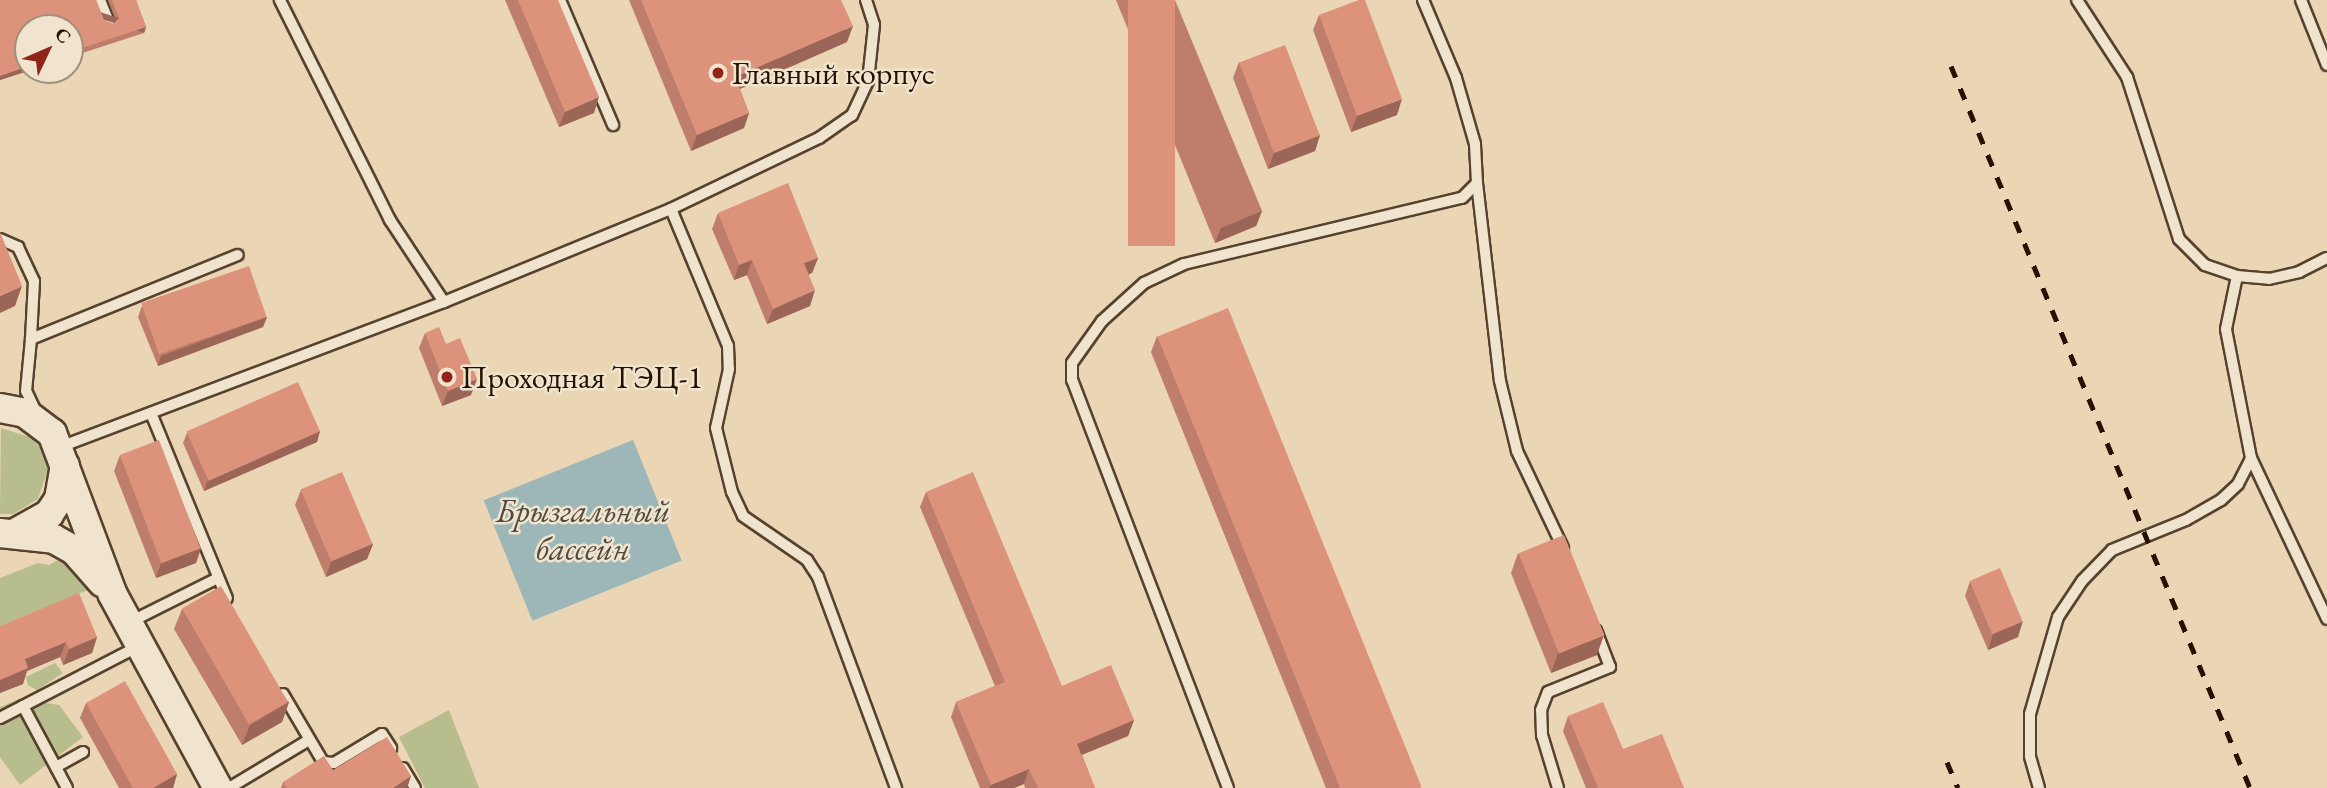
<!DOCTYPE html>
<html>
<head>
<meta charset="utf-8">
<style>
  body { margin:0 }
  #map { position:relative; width:2327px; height:788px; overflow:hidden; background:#ead5b4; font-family:"EB Garamond",serif }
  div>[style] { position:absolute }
  .green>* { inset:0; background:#b7bd8d }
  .water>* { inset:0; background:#9db6b8; transform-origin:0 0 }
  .roads { filter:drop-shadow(2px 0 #56422d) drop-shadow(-2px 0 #56422d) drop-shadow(0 2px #56422d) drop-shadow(0 -2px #56422d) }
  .service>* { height:10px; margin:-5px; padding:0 5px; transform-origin:5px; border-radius:5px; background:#f1e4ce }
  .tertiary>* { height:28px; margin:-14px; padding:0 14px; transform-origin:14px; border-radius:14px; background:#f1e4ce }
  .rail>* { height:5px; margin-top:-2.5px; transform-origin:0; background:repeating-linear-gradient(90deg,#251100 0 12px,transparent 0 24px) }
  .wall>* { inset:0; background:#be7e6b }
  .shaded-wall>* { inset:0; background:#9b6657; transform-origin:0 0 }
  .building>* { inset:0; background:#dd927c; transform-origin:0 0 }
  .dots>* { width:19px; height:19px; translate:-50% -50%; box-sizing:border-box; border:4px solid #f1e4ce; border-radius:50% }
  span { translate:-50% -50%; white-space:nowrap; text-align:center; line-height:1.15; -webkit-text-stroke:5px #f1e4ce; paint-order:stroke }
  .poi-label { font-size:32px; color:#251100 }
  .left { translate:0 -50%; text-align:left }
  .water-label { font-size:33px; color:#4f4b40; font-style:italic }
  .north { position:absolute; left:14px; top:14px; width:70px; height:70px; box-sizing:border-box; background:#f1e4ce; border:2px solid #9f907c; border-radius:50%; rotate:46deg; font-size:19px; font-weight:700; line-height:28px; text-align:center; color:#251100 }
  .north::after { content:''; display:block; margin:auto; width:24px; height:32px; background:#8f2418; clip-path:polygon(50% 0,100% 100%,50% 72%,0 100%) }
</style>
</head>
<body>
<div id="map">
  <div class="green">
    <div style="clip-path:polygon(1px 428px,32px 438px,45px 454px,48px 469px,38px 499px,13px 514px,0 514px)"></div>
    <div style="clip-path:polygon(69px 554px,90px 589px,0 626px,0 578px,38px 563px,49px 565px)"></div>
    <div style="clip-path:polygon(55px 663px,63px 673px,37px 690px,28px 685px,26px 677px)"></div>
    <div style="clip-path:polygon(19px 699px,59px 705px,83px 737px,20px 785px,0 757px,0 707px)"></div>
    <div style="clip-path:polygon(449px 710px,479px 788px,425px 788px,399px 737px)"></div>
  </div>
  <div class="water">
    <div style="left:633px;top:440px;width:130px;height:161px;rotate:68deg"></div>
  </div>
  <div class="roads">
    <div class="service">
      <div style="left:100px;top:0;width:24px;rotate:68deg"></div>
      <div style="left:560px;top:0;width:136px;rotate:67deg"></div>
      <div style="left:866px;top:0;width:26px;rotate:72deg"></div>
      <div style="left:874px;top:25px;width:56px;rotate:96.1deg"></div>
      <div style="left:868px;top:81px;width:38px;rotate:115deg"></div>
      <div style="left:852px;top:115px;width:40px;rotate:145.1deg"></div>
      <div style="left:819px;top:138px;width:164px;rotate:154.4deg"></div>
      <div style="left:671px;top:209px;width:148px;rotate:67.4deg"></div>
      <div style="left:728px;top:346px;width:23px;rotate:88deg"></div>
      <div style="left:729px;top:369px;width:60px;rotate:102.4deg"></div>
      <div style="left:716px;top:428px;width:66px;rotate:76deg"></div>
      <div style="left:732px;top:492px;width:26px;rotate:65deg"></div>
      <div style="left:743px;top:516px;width:78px;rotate:34.5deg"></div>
      <div style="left:807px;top:560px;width:20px;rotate:57deg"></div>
      <div style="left:818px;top:577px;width:225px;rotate:69.7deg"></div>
      <div style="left:2077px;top:0;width:92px;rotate:57deg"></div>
      <div style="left:2127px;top:77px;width:170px;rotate:72.2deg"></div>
      <div style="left:2179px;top:239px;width:37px;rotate:45deg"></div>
      <div style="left:2205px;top:265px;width:34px;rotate:19deg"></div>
      <div style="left:2237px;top:276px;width:32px;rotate:5deg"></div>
      <div style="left:2269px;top:279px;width:31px;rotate:-13deg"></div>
      <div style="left:2299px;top:272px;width:31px;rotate:-27deg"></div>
      <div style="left:2301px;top:0;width:70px;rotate:68.2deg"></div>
      <div style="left:1477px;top:183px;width:199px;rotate:83.4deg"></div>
      <div style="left:1500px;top:381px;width:72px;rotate:76.3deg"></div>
      <div style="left:1517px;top:451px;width:107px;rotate:64.6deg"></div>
      <div style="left:0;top:239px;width:20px;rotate:24deg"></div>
      <div style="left:18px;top:247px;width:38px;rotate:65deg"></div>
      <div style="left:34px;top:281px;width:58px;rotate:93deg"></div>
      <div style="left:444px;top:302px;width:245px;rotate:-22.3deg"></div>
      <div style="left:36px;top:412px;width:23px;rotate:-115deg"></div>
      <div style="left:26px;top:391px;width:52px;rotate:-84.5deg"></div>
      <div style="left:31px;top:339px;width:223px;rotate:-22.1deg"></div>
      <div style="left:151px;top:413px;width:200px;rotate:67.7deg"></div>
      <div style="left:60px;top:447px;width:410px;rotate:-20.7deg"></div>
      <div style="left:444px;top:302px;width:98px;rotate:-123.4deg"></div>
      <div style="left:390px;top:220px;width:246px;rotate:-116.6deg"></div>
      <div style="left:2251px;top:458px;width:178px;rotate:64.7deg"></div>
      <div style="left:128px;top:623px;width:98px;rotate:-26.6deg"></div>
      <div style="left:283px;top:694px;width:79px;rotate:59.5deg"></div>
      <div style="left:323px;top:762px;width:11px;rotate:5deg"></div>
      <div style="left:334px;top:763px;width:56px;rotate:-31.1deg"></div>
      <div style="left:382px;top:734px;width:17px;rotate:57deg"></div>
      <div style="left:23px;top:706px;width:93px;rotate:61.8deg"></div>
      <div style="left:0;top:718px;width:157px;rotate:-27.4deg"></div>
      <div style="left:56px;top:767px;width:31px;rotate:-29deg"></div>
      <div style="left:403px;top:768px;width:23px;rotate:59deg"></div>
      <div style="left:229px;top:788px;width:93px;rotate:-31deg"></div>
      <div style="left:1228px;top:788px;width:437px;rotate:-110.9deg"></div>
      <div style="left:1072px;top:380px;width:17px;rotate:-90deg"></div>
      <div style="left:1072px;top:363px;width:52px;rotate:-54.5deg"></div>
      <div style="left:1102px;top:321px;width:57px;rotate:-42.1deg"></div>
      <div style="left:1144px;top:283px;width:44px;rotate:-25.4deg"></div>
      <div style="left:1184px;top:264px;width:286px;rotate:-13.4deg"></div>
      <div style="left:1462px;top:198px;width:21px;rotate:-45deg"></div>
      <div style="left:1477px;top:183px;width:39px;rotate:-93deg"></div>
      <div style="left:1475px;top:144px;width:69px;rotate:-106.1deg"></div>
      <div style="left:1456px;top:78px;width:85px;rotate:-112.9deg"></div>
      <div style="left:1558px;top:788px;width:55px;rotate:-106.8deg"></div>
      <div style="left:1542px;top:735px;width:25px;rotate:-92deg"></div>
      <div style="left:1541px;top:710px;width:19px;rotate:-69deg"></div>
      <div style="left:1548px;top:692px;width:67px;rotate:-22deg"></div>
      <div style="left:1610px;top:667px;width:39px;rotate:-111deg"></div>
      <div style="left:2039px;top:788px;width:33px;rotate:-106deg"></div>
      <div style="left:2030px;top:756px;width:42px;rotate:-90deg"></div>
      <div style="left:2030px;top:714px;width:101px;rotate:-73.9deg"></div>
      <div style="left:2058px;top:617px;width:43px;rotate:-56.3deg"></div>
      <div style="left:2082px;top:581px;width:43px;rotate:-45.9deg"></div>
      <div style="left:2112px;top:550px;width:80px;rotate:-22.1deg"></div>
      <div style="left:2186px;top:520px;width:40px;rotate:-29.7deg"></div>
      <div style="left:2221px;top:500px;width:23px;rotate:-43deg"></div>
      <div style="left:2238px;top:484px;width:29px;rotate:-63deg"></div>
      <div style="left:2251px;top:458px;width:131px;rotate:-101deg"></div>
      <div style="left:2226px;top:329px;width:54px;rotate:-78.3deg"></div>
    </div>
    <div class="tertiary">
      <div style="left:0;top:408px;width:25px;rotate:11deg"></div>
      <div style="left:25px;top:413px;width:34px;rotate:37deg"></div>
      <div style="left:52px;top:433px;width:173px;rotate:69.4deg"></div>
      <div style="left:113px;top:595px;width:220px;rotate:61.5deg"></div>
      <div style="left:17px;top:532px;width:37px;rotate:-29deg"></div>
      <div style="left:49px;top:514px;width:18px;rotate:-56deg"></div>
      <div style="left:59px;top:499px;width:34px;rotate:-80deg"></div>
      <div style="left:0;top:533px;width:54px;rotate:6.3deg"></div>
      <div style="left:54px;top:539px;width:23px;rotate:29deg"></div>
      <div style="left:74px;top:550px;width:43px;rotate:48.8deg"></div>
    </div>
  </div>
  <div class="rail">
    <div style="left:1951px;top:66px;width:781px;rotate:67.5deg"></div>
    <div style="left:1947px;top:762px;width:28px;rotate:67deg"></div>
  </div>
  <div class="wall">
    <div style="clip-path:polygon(0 0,96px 0,104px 20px,113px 24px,116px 21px,108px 0,136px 0,146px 27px,144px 33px,70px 57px,70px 28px,28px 28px,28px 70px,31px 70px,0 80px)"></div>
    <div style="clip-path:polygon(505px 0,558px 0,594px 113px,559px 127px)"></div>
    <div style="clip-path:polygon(629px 0,841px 0,847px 42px,740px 89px,749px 113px,744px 128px,691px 151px)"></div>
    <div style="clip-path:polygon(1116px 0,1175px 0,1262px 211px,1256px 226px,1215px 243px)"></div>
    <div style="clip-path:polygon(1319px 15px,1397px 115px,1351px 132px,1313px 30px)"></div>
    <div style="clip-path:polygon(1239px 62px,1320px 135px,1315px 151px,1268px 169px,1233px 78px)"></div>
    <div style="clip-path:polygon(718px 213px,818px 258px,812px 273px,808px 275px,810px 306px,767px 324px,747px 275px,734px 280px,712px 229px)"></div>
    <div style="clip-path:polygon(142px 306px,267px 317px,263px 327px,158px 366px,138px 317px)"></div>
    <div style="clip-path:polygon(425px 333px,446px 344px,471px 395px,442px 406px,419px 348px)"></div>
    <div style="clip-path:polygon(1157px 336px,1420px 788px,1326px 788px,1151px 352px)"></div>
    <div style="clip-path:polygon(320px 431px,317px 442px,204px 491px,183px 443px,187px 433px)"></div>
    <div style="clip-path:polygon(120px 455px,201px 548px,196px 563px,156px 578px,114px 471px)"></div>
    <div style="clip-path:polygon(301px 490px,373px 544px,367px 559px,326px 577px,295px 505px)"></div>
    <div style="clip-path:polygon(926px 492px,1062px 686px,1134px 720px,1128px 736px,1082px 755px,1095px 788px,1025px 788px,1024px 784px,1014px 788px,980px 788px,951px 717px,956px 702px,995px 686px,920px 507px)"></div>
    <div style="clip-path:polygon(1518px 553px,1597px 655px,1551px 673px,1511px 573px)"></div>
    <div style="clip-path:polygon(1970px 581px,2018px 637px,1988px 650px,1965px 596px)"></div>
    <div style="clip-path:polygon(182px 609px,289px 702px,282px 722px,242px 745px,174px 629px)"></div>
    <div style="clip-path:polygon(0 626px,97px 637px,92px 653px,63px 665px,60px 657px,27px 671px,23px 684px,0 693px)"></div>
    <div style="clip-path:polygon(86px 703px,177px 774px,173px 788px,119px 788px,80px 718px)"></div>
    <div style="clip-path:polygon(1568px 716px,1623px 749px,1684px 788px,1586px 788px,1563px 731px)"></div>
    <div style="clip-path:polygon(333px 770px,411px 776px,407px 788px,281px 788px,283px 782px)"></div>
  </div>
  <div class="shaded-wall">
    <div style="clip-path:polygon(853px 26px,847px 42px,730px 93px,735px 77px)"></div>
    <div style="left:146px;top:27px;width:6px;height:80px;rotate:108deg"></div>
    <div style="clip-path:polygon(28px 66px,28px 70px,31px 70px,0 80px,0 76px)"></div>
    <div style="clip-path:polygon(599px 97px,594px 113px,559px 127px,565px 112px)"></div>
    <div style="clip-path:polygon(1402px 99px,1397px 115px,1351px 132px,1357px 116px)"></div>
    <div style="clip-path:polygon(749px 113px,744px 128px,691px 151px,697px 135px)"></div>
    <div style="clip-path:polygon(1320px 135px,1315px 151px,1268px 169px,1274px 153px)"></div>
    <div style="clip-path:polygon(1262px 211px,1256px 226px,1215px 243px,1221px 228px)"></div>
    <div style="clip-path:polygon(818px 258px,812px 273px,798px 279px,804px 263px)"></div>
    <div style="clip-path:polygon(752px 260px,747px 275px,734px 280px,739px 265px)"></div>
    <div style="clip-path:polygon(22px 286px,15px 306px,0 313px,0 296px)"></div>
    <div style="clip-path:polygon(815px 290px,810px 306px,767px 324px,773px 309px)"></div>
    <div style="clip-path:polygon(267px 317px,263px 327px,158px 366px,161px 356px)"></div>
    <div style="clip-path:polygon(477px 379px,471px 395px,442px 406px,448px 391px)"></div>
    <div style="clip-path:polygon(320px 431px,317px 442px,204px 491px,208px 480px)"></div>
    <div style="clip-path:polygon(373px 544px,367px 559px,326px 577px,331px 561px)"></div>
    <div style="clip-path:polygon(201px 548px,196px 563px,156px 578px,161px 563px)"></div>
    <div style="clip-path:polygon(2023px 621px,2018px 637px,1988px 650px,1993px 634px)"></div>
    <div style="clip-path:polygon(1604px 635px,1597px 655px,1551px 673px,1558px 653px)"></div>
    <div style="clip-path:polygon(97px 637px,92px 653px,63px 665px,69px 649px)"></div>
    <div style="clip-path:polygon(66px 642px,60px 657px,27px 671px,23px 684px,0 693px,0 680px,25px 659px)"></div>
    <div style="clip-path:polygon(289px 702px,282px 722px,242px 745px,250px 725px)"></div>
    <div style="clip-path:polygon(1134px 720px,1128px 736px,1071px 759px,1077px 744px)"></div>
    <div style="clip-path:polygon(1029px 769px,1024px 784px,1014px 788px,989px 788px,991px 785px)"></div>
    <div style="clip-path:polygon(177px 774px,173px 788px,153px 788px)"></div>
    <div style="clip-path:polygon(411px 776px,407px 788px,393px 788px)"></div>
  </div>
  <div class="building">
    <div style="clip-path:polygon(0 0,96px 0,104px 20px,113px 24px,119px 18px,112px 0,136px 0,146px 27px,70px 52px,70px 28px,28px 28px,28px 66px,0 76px)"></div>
    <div style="clip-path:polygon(518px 0,558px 0,599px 97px,565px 112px)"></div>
    <div style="clip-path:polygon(641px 0,841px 0,853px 26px,735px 77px,749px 113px,697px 135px)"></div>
    <div style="left:1128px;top:0;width:47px;height:246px"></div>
    <div style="clip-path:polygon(1359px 0,1365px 0,1402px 99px,1357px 116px,1319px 15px)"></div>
    <div style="left:1285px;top:45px;width:97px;height:49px;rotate:69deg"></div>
    <div style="clip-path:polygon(788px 183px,818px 258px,804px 263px,815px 290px,773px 309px,752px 260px,739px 265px,718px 213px)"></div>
    <div style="clip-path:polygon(0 232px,22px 286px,0 296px)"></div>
    <div style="left:249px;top:266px;width:54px;height:114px;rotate:71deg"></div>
    <div style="left:1228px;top:308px;width:517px;height:76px;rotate:68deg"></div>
    <div style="clip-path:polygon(439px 327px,446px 344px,460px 338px,477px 379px,448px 391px,425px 333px)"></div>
    <div style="left:298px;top:382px;width:54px;height:122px;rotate:66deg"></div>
    <div style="left:159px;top:440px;width:116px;height:42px;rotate:69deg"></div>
    <div style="left:342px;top:472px;width:78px;height:45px;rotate:67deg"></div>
    <div style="clip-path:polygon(973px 472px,1062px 686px,1111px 665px,1134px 720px,1077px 744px,1095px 788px,1038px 788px,1029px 769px,991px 785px,956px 702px,1005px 682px,926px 492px)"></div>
    <div style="left:1564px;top:535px;width:108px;height:49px;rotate:68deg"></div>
    <div style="left:2000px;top:568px;width:58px;height:33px;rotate:67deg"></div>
    <div style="left:221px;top:586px;width:134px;height:45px;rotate:60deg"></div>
    <div style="clip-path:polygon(79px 593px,97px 637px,69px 649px,66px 642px,25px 659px,28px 668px,0 680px,0 626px)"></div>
    <div style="clip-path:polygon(125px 681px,177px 774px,153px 788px,133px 788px,86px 703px)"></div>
    <div style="clip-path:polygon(1603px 702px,1623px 749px,1662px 734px,1684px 788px,1598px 788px,1568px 716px)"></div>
    <div style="clip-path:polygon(387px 737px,411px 776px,393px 788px,287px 788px,283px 782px,324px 756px,333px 770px)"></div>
  </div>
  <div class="dots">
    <div style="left:718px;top:73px;background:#8f2418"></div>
    <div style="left:447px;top:377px;background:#8f2418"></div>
  </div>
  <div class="poi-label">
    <span class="left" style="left:732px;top:73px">Главный корпус</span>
    <span class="left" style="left:461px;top:377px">Проходная ТЭЦ-1</span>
  </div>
  <div class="water-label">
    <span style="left:583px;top:530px">Брызгальный<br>бассейн</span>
  </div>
  <div class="north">С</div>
</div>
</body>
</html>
